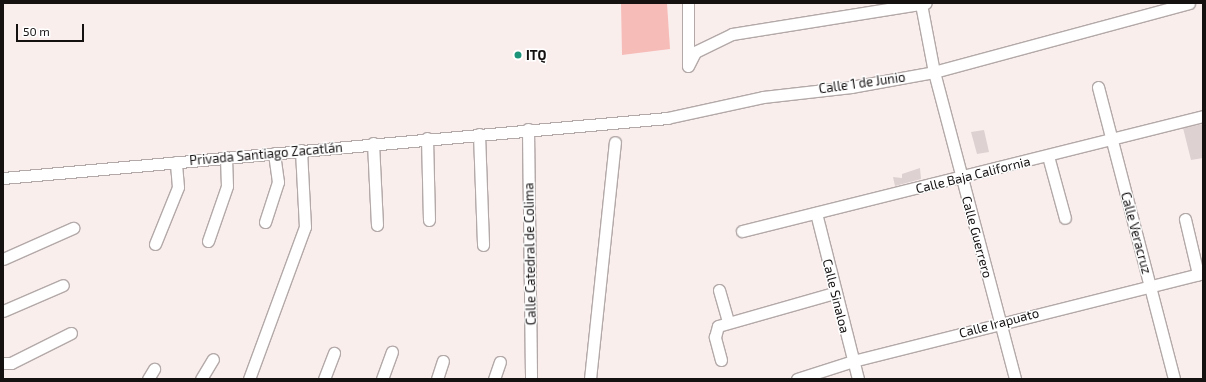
<!DOCTYPE html>
<html>
<head>
<meta charset="utf-8">
<style>
  body { margin:0 }
  #map { position:relative; width:1206px; height:382px; overflow:hidden; background:#faeeed; font-family:"Exo 2",sans-serif }
  div>[style] { position:absolute }
  .green>* { inset:0; background:#f6bcb8 }
  .building>* { inset:0; background:#ddd2d1 }
  .roads { filter:drop-shadow(1px 0 #b3a9a8) drop-shadow(-1px 0 #b3a9a8) drop-shadow(0 1px #b3a9a8) drop-shadow(0 -1px #b3a9a8) }
  .minor>* { height:11px; margin:-5.5px; padding:0 5.5px; transform-origin:5.5px; border-radius:5.5px; background:#fff }
  .dots>* { width:11px; height:11px; translate:-50% -50%; box-sizing:border-box; border:2px solid #fff; border-radius:50% }
  span { translate:-50% -50%; white-space:nowrap; text-align:center; line-height:1.15; -webkit-text-stroke:3px #fff; paint-order:stroke }
  .poi-label { font-size:13px; color:#151111; font-weight:700 }
  .left { translate:0 -50%; text-align:left }
  .street-label { font-size:13px; color:#151111 }
  .frame { position:absolute; inset:0; border:4px solid #151111; pointer-events:none }
  .scale { position:absolute; left:16px; top:24px; width:68px; height:18px; box-sizing:border-box; border:2px solid #151111; border-top:0; padding-left:5px; font-size:12px; line-height:14px; white-space:nowrap; color:#151111; -webkit-text-stroke:3px #fff; paint-order:stroke }
</style>
</head>
<body>
<div id="map">
  <div class="green">
    <div style="clip-path:polygon(621px 3px,667px 3px,670px 49px,622px 55px)"></div>
  </div>
  <div class="building">
    <div style="clip-path:polygon(1203px 124px,1203px 158px,1191px 160px,1183px 128px)"></div>
    <div style="clip-path:polygon(984px 130px,989px 152px,977px 154px,971px 132px)"></div>
    <div style="clip-path:polygon(920px 168px,921px 179px,895px 186px,893px 177px,902px 178px,902px 174px)"></div>
  </div>
  <div class="roads">
    <div class="minor">
      <div style="left:921px;top:4px;width:69px;rotate:79.2deg"></div>
      <div style="left:934px;top:72px;width:318px;rotate:75.2deg"></div>
      <div style="left:688px;top:65px;width:62px;rotate:-90deg"></div>
      <div style="left:688px;top:66px;width:16px;rotate:-63deg"></div>
      <div style="left:695px;top:52px;width:41px;rotate:-25.9deg"></div>
      <div style="left:732px;top:34px;width:196px;rotate:-9.1deg"></div>
      <div style="left:1098px;top:87px;width:302px;rotate:75.4deg"></div>
      <div style="left:528px;top:129px;width:250px;rotate:89.3deg"></div>
      <div style="left:479px;top:134px;width:111px;rotate:87.9deg"></div>
      <div style="left:427px;top:138px;width:82px;rotate:88.6deg"></div>
      <div style="left:373px;top:143px;width:82px;rotate:87.2deg"></div>
      <div style="left:1048px;top:156px;width:64px;rotate:74.7deg"></div>
      <div style="left:3px;top:178px;width:667px;rotate:-5.16deg"></div>
      <div style="left:667px;top:118px;width:98px;rotate:-12.3deg"></div>
      <div style="left:763px;top:97px;width:89px;rotate:-6.5deg"></div>
      <div style="left:851px;top:87px;width:84px;rotate:-10.2deg"></div>
      <div style="left:934px;top:72px;width:264px;rotate:-15.1deg"></div>
      <div style="left:816px;top:213px;width:171px;rotate:75.8deg"></div>
      <div style="left:1185px;top:219px;width:57px;rotate:76.7deg"></div>
      <div style="left:265px;top:222px;width:42px;rotate:-72deg"></div>
      <div style="left:278px;top:182px;width:29px;rotate:-98deg"></div>
      <div style="left:742px;top:231px;width:475px;rotate:-14deg"></div>
      <div style="left:208px;top:241px;width:58px;rotate:-70.9deg"></div>
      <div style="left:227px;top:186px;width:29px;rotate:-92deg"></div>
      <div style="left:155px;top:244px;width:61px;rotate:-68deg"></div>
      <div style="left:178px;top:187px;width:25px;rotate:-95deg"></div>
      <div style="left:3px;top:259px;width:77px;rotate:-23.9deg"></div>
      <div style="left:719px;top:290px;width:33px;rotate:74deg"></div>
      <div style="left:3px;top:311px;width:65px;rotate:-23.4deg"></div>
      <div style="left:721px;top:360px;width:24px;rotate:-105deg"></div>
      <div style="left:715px;top:337px;width:11px;rotate:-75deg"></div>
      <div style="left:718px;top:326px;width:121px;rotate:-15.9deg"></div>
      <div style="left:3px;top:363px;width:8px"></div>
      <div style="left:11px;top:363px;width:67px;rotate:-26.6deg"></div>
      <div style="left:148px;top:379px;width:12px;rotate:-59deg"></div>
      <div style="left:201px;top:379px;width:23px;rotate:-59deg"></div>
      <div style="left:249px;top:379px;width:162px;rotate:-69.8deg"></div>
      <div style="left:305px;top:227px;width:77px;rotate:-93deg"></div>
      <div style="left:324px;top:379px;width:28px;rotate:-69deg"></div>
      <div style="left:382px;top:379px;width:29px;rotate:-70deg"></div>
      <div style="left:437px;top:379px;width:19px;rotate:-72deg"></div>
      <div style="left:494px;top:379px;width:18px;rotate:-71deg"></div>
      <div style="left:590px;top:379px;width:238px;rotate:-84deg"></div>
      <div style="left:797px;top:379px;width:59px;rotate:-17.8deg"></div>
      <div style="left:853px;top:361px;width:361px;rotate:-14.1deg"></div>
    </div>
  </div>
  <div class="dots">
    <div style="left:518px;top:55px;background:#1c9479"></div>
  </div>
  <div class="poi-label">
    <span class="left" style="left:526px;top:55px">ITQ</span>
  </div>
  <div class="street-label">
    <span style="left:862px;top:83px;rotate:-8deg">Calle 1 de Junio</span>
    <span style="left:266px;top:154px;rotate:-5deg">Privada Santiago Zacatlán</span>
    <span style="left:973px;top:175px;rotate:-14deg">Calle Baja California</span>
    <span style="left:1136px;top:233px;rotate:75deg">Calle Veracruz</span>
    <span style="left:977px;top:237px;rotate:75deg">Calle Guerrero</span>
    <span style="left:530px;top:254px;rotate:-91deg">Calle Catedral de Colima</span>
    <span style="left:836px;top:296px;rotate:76deg">Calle Sinaloa</span>
    <span style="left:999px;top:323px;rotate:-15deg">Calle Irapuato</span>
  </div>
  <div class="frame"></div>
  <div class="scale">50 m</div>
</div>
</body>
</html>
